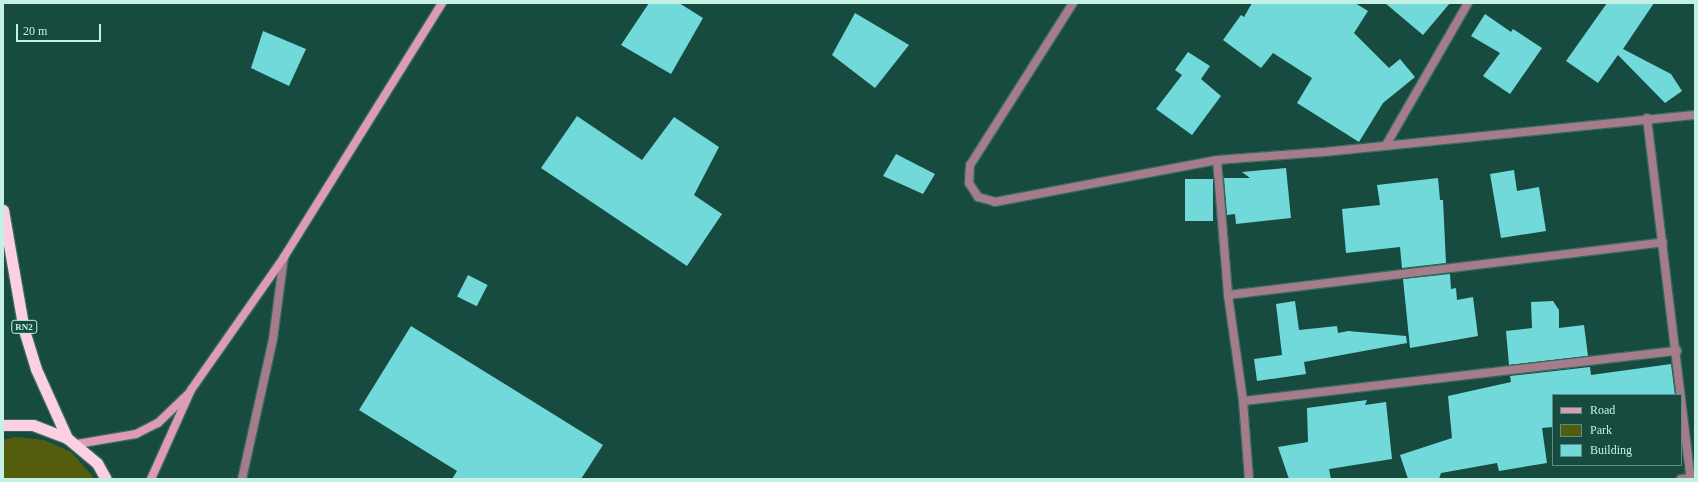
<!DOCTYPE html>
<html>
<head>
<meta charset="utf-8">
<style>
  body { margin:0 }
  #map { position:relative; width:1698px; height:482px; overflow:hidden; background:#174b40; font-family:"Times New Roman",serif }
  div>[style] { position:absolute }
  .green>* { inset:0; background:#545d0e }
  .building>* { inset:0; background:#71d9da; transform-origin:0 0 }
  .roads { filter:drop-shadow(1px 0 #36695e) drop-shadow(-1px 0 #36695e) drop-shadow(0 1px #36695e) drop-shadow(0 -1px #36695e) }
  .service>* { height:8px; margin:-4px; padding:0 4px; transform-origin:4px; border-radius:4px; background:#a57c8a }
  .minor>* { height:8px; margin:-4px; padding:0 4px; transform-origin:4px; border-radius:4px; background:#a57c8a }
  .secondary>* { height:8px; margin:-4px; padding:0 4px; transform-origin:4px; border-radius:4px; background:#dd9cb3 }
  .trunk>* { height:11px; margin:-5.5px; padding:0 5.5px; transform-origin:5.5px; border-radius:5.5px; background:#fcd0e0 }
  span { translate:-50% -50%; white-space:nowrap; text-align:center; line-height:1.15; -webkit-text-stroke:4px #174b40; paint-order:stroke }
  .shield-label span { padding:1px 3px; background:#174b40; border:1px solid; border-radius:3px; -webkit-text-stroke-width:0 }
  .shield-label { font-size:9px; color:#c5f1e5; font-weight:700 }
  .frame { position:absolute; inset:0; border:4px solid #c5f1e5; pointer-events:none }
  .legend { position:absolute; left:1552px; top:394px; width:130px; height:72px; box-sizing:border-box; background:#174b40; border:1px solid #5d8d82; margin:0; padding:5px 7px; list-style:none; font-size:12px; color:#c5f1e5 }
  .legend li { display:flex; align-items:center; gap:8px; height:20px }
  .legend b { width:20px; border:1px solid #5d8d82 }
  .scale { position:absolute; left:16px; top:24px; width:85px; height:18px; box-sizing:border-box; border:2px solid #c5f1e5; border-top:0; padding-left:5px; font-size:12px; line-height:14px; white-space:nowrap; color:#c5f1e5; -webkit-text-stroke:3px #174b40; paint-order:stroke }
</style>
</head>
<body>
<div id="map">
  <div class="green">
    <div style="clip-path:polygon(15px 437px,44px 440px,71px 452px,95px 479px,3px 479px,3px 440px)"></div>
  </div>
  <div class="building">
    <div style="clip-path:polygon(649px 3px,679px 3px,703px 18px,671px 74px,621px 45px)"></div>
    <div style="clip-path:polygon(1252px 3px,1355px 3px,1368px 11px,1354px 33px,1389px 68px,1400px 59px,1415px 77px,1383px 103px,1359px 142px,1297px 103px,1312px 78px,1273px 53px,1261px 68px,1223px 40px,1241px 15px,1244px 17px)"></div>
    <div style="clip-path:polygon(1385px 3px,1450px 3px,1423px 35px)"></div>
    <div style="clip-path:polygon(1607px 3px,1654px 3px,1623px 49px,1671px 74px,1682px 91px,1665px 103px,1618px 55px,1598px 83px,1566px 61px)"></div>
    <div style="clip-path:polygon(855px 13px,909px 45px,875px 88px,832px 55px)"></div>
    <div style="clip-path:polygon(1485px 14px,1511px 32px,1513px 29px,1542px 48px,1510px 94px,1483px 76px,1500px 53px,1471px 36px)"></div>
    <div style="clip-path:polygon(263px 31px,306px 49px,289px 86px,251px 68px)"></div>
    <div style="clip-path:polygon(1188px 52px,1210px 66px,1201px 79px,1221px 96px,1192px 135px,1156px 109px,1182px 75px,1175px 70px)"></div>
    <div style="clip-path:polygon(577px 116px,642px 160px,674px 117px,719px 147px,694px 195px,722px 214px,687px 266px,541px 168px)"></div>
    <div style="clip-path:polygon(896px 154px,935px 174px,923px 194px,883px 176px)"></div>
    <div style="clip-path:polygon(1286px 168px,1291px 218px,1236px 224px,1235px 214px,1227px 215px,1224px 178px,1250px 178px,1242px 172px)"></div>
    <div style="clip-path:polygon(1514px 170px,1517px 191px,1539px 187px,1546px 231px,1501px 238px,1490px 174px)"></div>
    <div style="clip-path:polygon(1438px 178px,1440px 200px,1443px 200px,1446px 263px,1402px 268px,1400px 247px,1346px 253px,1342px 209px,1380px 205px,1377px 185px)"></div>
    <div style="left:1185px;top:179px;width:28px;height:42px"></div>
    <div style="clip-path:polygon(1450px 274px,1451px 289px,1456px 288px,1457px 300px,1473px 297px,1478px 336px,1410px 348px,1403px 279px)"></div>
    <div style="left:468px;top:275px;width:22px;height:24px;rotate:27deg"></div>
    <div style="clip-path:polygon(1295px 301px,1299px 330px,1337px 326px,1338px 333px,1348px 331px,1406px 336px,1407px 343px,1304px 362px,1306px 374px,1257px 381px,1254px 359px,1282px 355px,1276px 304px)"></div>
    <div style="clip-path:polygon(1553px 301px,1559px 310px,1559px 328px,1584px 325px,1588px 356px,1509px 365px,1506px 331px,1532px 328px,1531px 302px)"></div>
    <div style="clip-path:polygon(411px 326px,603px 445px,581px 479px,452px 479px,457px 471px,359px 410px)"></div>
    <div style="clip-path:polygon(1671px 364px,1675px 395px,1553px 395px,1553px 427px,1542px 428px,1547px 463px,1499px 471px,1497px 463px,1441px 473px,1439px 479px,1408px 479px,1400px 455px,1452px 438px,1448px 396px,1511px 382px,1510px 376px,1590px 367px,1591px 375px)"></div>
    <div style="clip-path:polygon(1367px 400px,1365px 405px,1386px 402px,1392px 459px,1329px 469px,1331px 479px,1289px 479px,1278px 447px,1308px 442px,1307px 408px)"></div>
  </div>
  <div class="roads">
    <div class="service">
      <div style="left:242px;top:479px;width:143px;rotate:-77.5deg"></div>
      <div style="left:273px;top:339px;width:83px;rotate:-82.4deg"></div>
    </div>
    <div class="minor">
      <div style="left:1073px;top:3px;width:192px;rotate:122.4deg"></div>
      <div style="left:970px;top:165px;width:18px;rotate:93deg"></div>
      <div style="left:969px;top:183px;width:17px;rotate:57deg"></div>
      <div style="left:978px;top:197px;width:18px;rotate:16deg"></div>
      <div style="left:995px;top:202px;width:226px;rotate:-10.7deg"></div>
      <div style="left:1217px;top:160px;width:106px;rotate:-4.3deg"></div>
      <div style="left:1323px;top:152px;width:374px;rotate:-5.7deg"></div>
      <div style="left:1647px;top:118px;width:364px;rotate:83.1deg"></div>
      <div style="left:1386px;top:145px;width:164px;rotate:-60deg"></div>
      <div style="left:1217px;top:160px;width:135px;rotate:85.3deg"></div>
      <div style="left:1228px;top:295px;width:107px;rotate:81.9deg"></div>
      <div style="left:1243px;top:401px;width:78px;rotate:85.6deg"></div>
      <div style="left:1228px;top:295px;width:438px;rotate:-6.9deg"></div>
      <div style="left:1243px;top:401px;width:437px;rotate:-6.6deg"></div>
      <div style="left:1681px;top:479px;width:10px;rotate:-6deg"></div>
    </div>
    <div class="secondary">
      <div style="left:77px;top:444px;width:60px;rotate:-9.6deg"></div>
      <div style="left:136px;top:434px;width:25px;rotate:-27deg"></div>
      <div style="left:158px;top:423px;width:42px;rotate:-44deg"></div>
      <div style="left:151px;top:479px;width:98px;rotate:-65.8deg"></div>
      <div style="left:191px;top:390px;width:162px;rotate:-55deg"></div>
      <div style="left:284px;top:257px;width:299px;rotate:-58.1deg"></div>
    </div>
    <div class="trunk">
      <div style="left:3px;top:210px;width:122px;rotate:80.1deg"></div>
      <div style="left:24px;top:330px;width:41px;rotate:72.9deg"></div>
      <div style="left:36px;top:369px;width:76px;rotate:65.8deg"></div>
      <div style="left:3px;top:425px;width:30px"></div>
      <div style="left:33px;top:425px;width:36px;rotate:21deg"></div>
      <div style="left:67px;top:438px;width:39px;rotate:40deg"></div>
      <div style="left:97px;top:463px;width:18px;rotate:61deg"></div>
    </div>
  </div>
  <div class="shield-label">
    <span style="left:24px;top:327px">RN2</span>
  </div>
  <div class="frame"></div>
  <ul class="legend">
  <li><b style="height:5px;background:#dd9cb3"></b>Road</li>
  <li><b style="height:11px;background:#545d0e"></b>Park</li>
  <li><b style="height:11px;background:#71d9da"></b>Building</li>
  </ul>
  <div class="scale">20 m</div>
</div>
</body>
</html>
